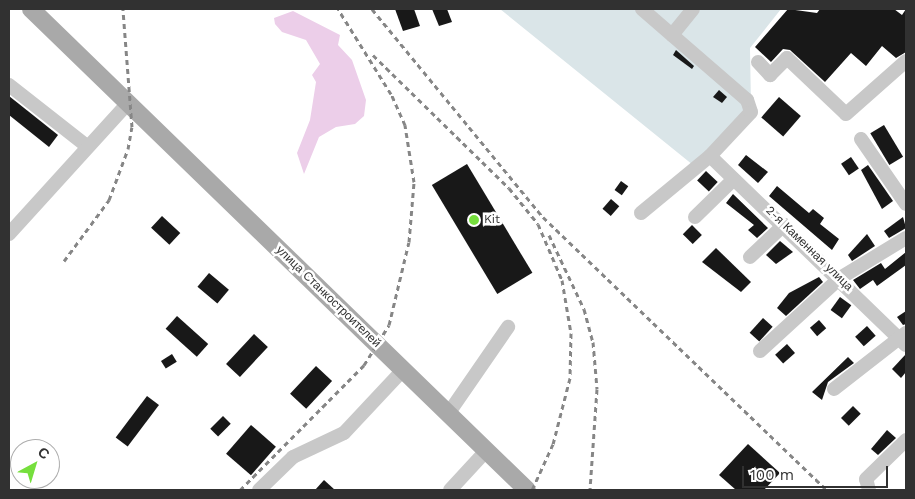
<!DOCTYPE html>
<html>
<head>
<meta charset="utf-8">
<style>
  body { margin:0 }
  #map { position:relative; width:915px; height:499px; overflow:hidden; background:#fff; font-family:"Work Sans",sans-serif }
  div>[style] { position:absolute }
  .green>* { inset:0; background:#dae5e8 }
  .water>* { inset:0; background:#eccee9 }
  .building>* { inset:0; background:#181818; transform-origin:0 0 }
  .minor>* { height:14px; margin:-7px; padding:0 7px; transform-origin:7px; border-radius:7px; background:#c8c8c8 }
  .major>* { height:18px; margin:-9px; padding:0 9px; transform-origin:9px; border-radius:9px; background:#a9a9a9 }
  .rail>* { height:3px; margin-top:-1.5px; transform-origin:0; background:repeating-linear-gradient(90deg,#868686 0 5px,transparent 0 9px) }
  .dots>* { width:14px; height:14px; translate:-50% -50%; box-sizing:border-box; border:2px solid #fff; border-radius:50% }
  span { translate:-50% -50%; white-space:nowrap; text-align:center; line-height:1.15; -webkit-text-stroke:5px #fff; paint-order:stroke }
  .poi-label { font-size:12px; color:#313131 }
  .left { translate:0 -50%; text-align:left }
  .street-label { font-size:12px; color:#313131 }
  .frame { position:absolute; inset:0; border:10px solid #313131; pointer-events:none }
  .north { position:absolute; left:10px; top:439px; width:50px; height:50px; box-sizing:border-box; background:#fff; border:1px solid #adadad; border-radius:50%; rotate:39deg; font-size:14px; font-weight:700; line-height:20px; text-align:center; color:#313131 }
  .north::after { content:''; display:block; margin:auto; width:18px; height:22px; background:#76df3d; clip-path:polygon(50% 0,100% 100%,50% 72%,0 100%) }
  .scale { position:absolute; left:742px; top:466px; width:146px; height:22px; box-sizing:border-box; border:2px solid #313131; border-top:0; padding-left:6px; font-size:15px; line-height:18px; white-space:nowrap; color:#313131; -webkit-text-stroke:4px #fff; paint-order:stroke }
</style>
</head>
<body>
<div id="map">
  <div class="green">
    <div style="clip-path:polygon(500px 9px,781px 9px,750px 48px,751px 107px,693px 165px)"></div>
  </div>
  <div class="water">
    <div style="clip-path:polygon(293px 11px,340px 35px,338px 45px,352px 60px,366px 100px,364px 116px,355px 124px,336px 127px,319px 137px,304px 174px,297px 153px,310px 120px,316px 82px,312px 75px,320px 64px,306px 40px,282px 32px,275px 24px,274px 18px)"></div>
  </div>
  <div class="building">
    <div style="clip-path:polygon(395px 9px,414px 9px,420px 26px,403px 31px)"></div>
    <div style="clip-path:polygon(432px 9px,447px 9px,452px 22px,439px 26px)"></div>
    <div style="clip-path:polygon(788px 9px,817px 13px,820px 9px,894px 9px,902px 15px,906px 9px,906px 52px,896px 58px,882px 46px,866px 66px,851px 53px,825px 82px,790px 50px,783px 49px,771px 62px,755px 47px)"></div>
    <div style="clip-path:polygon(676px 50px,694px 66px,692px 69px,673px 55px)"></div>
    <div style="clip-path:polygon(719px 90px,727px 97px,722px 103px,713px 97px)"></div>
    <div style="clip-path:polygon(9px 96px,58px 135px,49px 147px,9px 115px)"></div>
    <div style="left:779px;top:97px;width:29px;height:27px;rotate:41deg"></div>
    <div style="left:884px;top:125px;width:37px;height:16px;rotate:59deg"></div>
    <div style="clip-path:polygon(746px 155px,768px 172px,758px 183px,738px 165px)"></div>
    <div style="left:851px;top:157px;width:14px;height:12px;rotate:56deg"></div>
    <div style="left:467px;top:164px;width:127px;height:41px;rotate:59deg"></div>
    <div style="clip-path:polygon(868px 165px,893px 201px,882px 209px,861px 170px)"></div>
    <div style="left:706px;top:171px;width:16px;height:13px;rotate:43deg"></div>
    <div style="left:621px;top:181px;width:9px;height:11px;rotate:36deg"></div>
    <div style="clip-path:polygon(777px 186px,809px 213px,813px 209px,824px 218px,820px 224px,839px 239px,832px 250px,769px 196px)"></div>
    <div style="clip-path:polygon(733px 194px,768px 228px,757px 238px,748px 230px,754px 225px,726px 203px)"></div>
    <div style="left:611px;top:199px;width:11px;height:13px;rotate:41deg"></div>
    <div style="left:162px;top:216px;width:25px;height:16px;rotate:43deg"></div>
    <div style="clip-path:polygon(903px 217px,906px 228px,889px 238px,884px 231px)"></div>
    <div style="left:692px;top:225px;width:14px;height:13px;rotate:45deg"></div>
    <div style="clip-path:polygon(867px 234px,875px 246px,852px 261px,848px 255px)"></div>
    <div style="clip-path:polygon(780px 241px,793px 252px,776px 264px,766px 255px)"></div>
    <div style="clip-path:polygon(716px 248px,751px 282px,741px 292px,702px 262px)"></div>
    <div style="clip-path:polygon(906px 252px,906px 265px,877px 286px,873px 280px,860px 289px,853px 280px,881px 263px,885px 269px)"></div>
    <div style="left:209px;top:273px;width:26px;height:18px;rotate:40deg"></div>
    <div style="clip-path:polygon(819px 277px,823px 282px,786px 316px,777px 308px,789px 293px)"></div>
    <div style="left:840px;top:297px;width:14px;height:16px;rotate:36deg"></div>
    <div style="clip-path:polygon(906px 311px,906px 324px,903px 325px,897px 317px)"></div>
    <div style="left:177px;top:316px;width:42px;height:17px;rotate:42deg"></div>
    <div style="left:763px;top:318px;width:13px;height:20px;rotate:42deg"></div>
    <div style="left:819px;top:320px;width:11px;height:12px;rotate:49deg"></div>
    <div style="left:867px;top:326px;width:13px;height:16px;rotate:48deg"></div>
    <div style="left:254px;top:334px;width:19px;height:41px;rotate:43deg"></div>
    <div style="left:787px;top:344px;width:12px;height:16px;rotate:48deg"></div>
    <div style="left:172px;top:354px;width:9px;height:13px;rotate:58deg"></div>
    <div style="clip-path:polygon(906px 354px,906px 372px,901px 378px,892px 369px)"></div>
    <div style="clip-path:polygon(848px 357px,854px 363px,828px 382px,822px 400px,812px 392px)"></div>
    <div style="left:316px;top:366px;width:22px;height:38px;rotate:43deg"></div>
    <div style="left:147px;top:396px;width:15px;height:52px;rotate:37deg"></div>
    <div style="left:853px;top:406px;width:11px;height:17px;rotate:45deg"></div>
    <div style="left:223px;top:416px;width:11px;height:18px;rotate:45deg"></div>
    <div style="left:251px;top:425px;width:33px;height:38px;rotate:41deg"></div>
    <div style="clip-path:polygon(887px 430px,896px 438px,878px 455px,871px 449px)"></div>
    <div style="clip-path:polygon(748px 444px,780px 473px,764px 490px,736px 490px,719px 475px)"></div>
    <div style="clip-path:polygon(324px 480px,335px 490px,315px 490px)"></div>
  </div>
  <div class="minor">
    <div style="left:672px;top:35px;width:33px;rotate:-51deg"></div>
    <div style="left:758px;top:62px;width:18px;rotate:47deg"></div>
    <div style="left:770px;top:75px;width:24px;rotate:-45deg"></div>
    <div style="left:787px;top:58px;width:81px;rotate:43.5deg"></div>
    <div style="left:846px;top:114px;width:80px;rotate:-41.5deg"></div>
    <div style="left:9px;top:85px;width:100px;rotate:38.1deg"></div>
    <div style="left:861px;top:139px;width:79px;rotate:55.3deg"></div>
    <div style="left:710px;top:156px;width:272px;rotate:44deg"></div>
    <div style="left:641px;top:213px;width:89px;rotate:-39.6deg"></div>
    <div style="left:710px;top:156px;width:60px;rotate:-47deg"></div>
    <div style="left:751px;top:112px;width:13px;rotate:-108deg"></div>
    <div style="left:747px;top:100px;width:139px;rotate:-139.1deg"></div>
    <div style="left:695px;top:217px;width:54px;rotate:-44.3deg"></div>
    <div style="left:9px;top:234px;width:177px;rotate:-47.7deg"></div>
    <div style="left:750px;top:257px;width:47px;rotate:-43.3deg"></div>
    <div style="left:760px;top:351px;width:108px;rotate:-42.4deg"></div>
    <div style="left:840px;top:278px;width:77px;rotate:-31.2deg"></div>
    <div style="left:834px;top:389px;width:91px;rotate:-37.9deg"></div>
    <div style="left:448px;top:414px;width:106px;rotate:-55.4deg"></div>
    <div style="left:259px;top:490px;width:47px;rotate:-44.1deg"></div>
    <div style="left:293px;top:457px;width:56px;rotate:-25.2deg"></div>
    <div style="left:344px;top:433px;width:86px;rotate:-46.9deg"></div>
    <div style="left:450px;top:490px;width:53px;rotate:-47.3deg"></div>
    <div style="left:869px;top:490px;width:11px;rotate:-105deg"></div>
    <div style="left:866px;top:479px;width:56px;rotate:-44.3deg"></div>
  </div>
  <div class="major">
    <div style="left:31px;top:9px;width:691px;rotate:44.12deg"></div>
  </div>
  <div class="rail">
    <div style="left:372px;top:9px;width:269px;rotate:50.6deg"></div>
    <div style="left:543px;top:217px;width:394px;rotate:43.9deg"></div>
    <div style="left:373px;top:55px;width:190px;rotate:44.4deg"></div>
    <div style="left:509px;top:188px;width:46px;rotate:51.1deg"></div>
    <div style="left:538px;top:224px;width:61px;rotate:66.8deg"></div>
    <div style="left:562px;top:280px;width:54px;rotate:80.4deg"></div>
    <div style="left:571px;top:333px;width:45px;rotate:91.3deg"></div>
    <div style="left:570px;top:378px;width:68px;rotate:104.4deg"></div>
    <div style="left:553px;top:444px;width:51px;rotate:114.5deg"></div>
    <div style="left:549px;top:235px;width:82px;rotate:64.7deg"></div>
    <div style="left:584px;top:309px;width:34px;rotate:75deg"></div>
    <div style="left:593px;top:342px;width:47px;rotate:85.1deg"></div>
    <div style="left:597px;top:389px;width:101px;rotate:94deg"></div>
    <div style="left:64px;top:261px;width:76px;rotate:-53.6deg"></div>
    <div style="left:109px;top:200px;width:54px;rotate:-69.6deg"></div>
    <div style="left:128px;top:149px;width:22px;rotate:-80deg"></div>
    <div style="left:132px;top:127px;width:118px;rotate:-94.4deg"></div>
    <div style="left:240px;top:490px;width:176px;rotate:-45.2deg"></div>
    <div style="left:364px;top:365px;width:47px;rotate:-58deg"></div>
    <div style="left:389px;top:325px;width:85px;rotate:-76.5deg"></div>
    <div style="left:409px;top:242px;width:60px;rotate:-85.2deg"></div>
    <div style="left:414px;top:182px;width:58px;rotate:-99deg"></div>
    <div style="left:405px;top:125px;width:34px;rotate:-114deg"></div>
    <div style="left:391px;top:94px;width:100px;rotate:-121.9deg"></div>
  </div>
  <div class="dots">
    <div style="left:474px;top:220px;background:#76df3d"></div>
  </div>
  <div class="poi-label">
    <span class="left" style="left:484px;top:220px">Kit</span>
  </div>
  <div class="street-label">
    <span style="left:809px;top:249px;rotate:44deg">2-я Каменная улица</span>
    <span style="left:328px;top:297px;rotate:44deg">улица Станкостроителей</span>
  </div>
  <div class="frame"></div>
  <div class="north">С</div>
  <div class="scale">100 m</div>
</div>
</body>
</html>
